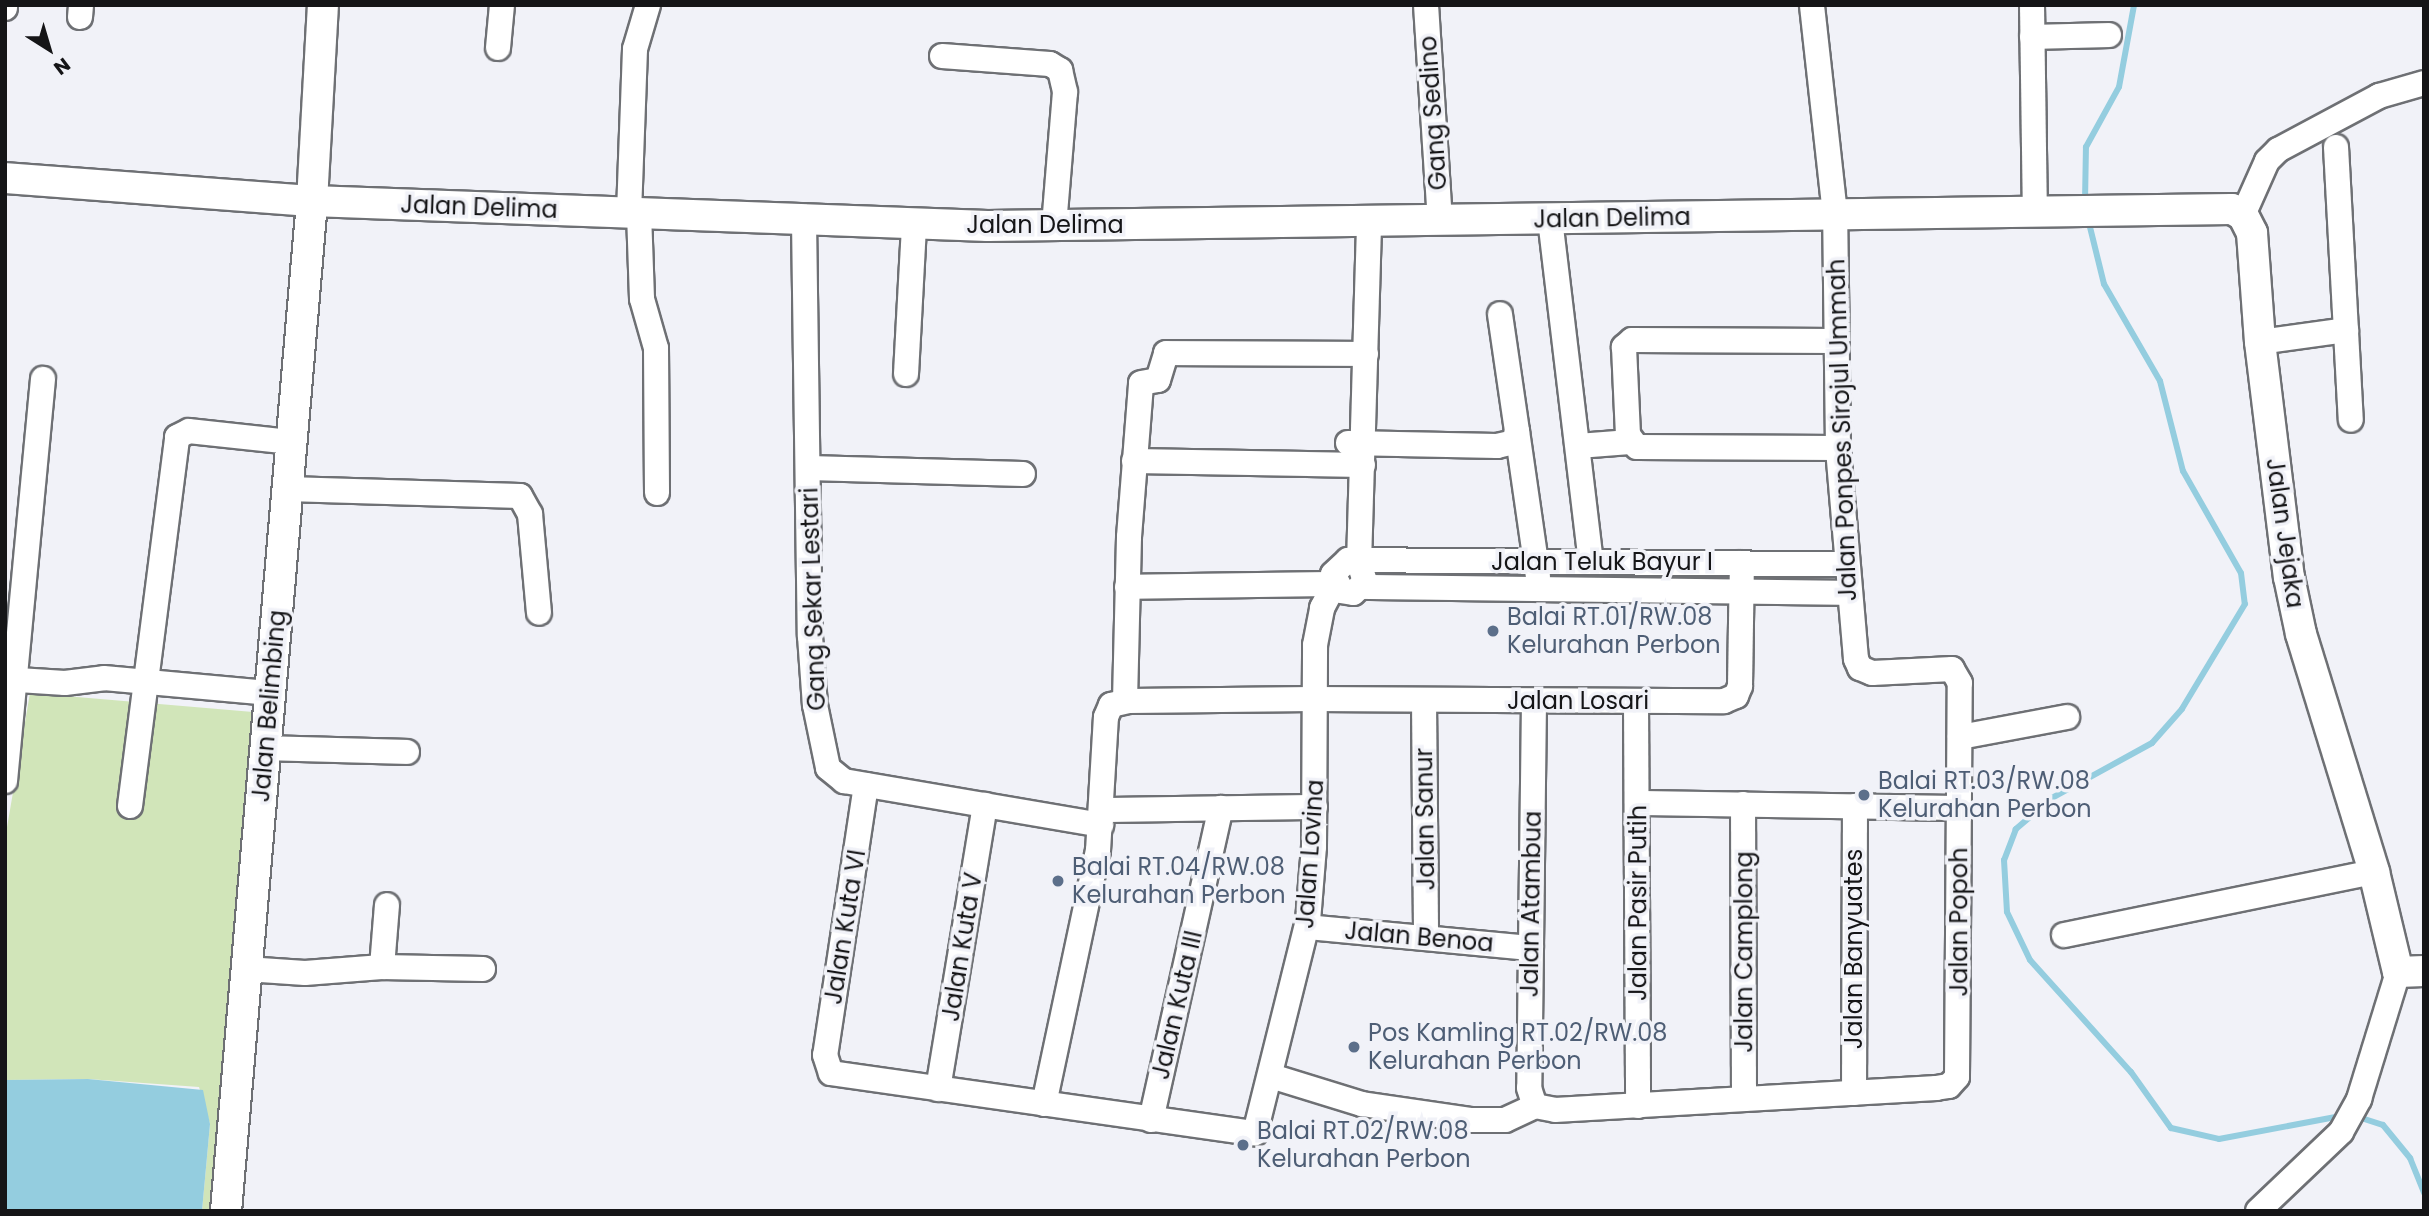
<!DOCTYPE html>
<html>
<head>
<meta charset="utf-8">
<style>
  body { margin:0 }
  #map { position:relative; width:2429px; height:1216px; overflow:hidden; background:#f1f2f8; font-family:Poppins,sans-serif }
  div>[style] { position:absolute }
  .green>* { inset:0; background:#d1e5b9 }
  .water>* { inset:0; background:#94cddf }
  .stream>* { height:6px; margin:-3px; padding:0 3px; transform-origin:3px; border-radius:3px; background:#94cddf }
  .roads { filter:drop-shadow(2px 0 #6e7074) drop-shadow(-2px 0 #6e7074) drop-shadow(0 2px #6e7074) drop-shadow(0 -2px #6e7074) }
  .minor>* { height:24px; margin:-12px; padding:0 12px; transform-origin:12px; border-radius:12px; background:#fff }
  .tertiary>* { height:30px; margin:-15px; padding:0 15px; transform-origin:15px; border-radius:15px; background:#fff }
  .dots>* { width:19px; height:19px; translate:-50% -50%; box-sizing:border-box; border:4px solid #f1f2f8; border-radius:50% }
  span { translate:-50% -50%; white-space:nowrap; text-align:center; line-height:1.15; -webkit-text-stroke:7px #f1f2f8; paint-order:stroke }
  .street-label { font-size:24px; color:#151517 }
  .service-label { font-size:24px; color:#4e5e75 }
  .left { translate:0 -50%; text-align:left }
  .frame { position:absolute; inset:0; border:7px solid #151517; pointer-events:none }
  .north { position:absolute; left:14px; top:14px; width:70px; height:70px; -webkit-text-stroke:5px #f1f2f8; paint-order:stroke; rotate:143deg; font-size:19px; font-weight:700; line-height:28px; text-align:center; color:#151517 }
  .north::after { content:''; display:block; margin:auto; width:24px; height:32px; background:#151517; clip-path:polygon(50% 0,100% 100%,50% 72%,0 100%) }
</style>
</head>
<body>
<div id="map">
  <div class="green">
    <div style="clip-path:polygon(30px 693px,253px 712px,220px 1211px,202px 1211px,210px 1124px,199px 1087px,88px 1079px,5px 1080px,5px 839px)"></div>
  </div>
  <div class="water">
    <div style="clip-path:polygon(88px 1079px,203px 1090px,210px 1124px,202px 1211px,5px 1211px,5px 1080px)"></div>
  </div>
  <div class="stream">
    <div style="left:2085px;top:202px;width:55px;rotate:-89deg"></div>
    <div style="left:2086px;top:147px;width:68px;rotate:-61.2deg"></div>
    <div style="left:2119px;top:87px;width:83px;rotate:-79.6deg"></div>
    <div style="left:2088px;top:219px;width:67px;rotate:76.2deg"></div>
    <div style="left:2104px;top:284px;width:112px;rotate:60deg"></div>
    <div style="left:2160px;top:381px;width:93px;rotate:75.7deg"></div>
    <div style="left:2183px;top:471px;width:117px;rotate:60.4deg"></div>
    <div style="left:2241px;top:573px;width:31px;rotate:83deg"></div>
    <div style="left:2245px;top:604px;width:122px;rotate:121deg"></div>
    <div style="left:2182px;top:709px;width:45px;rotate:131.4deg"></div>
    <div style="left:2152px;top:743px;width:114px;rotate:151.2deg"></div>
    <div style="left:2052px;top:798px;width:48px;rotate:139.3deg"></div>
    <div style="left:2016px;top:829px;width:33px;rotate:111deg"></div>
    <div style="left:2004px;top:860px;width:52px;rotate:86.7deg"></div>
    <div style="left:2007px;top:912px;width:53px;rotate:64.4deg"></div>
    <div style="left:2030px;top:960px;width:151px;rotate:48deg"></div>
    <div style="left:2131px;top:1072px;width:69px;rotate:54.5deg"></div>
    <div style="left:2171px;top:1128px;width:49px;rotate:12.9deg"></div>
    <div style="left:2219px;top:1139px;width:124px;rotate:-10.7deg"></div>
    <div style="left:2355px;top:1116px;width:29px;rotate:18deg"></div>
    <div style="left:2383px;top:1125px;width:43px;rotate:50.7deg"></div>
    <div style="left:2410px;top:1158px;width:38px;rotate:68deg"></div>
  </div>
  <div class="roads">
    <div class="minor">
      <div style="left:1426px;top:5px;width:215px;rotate:86.3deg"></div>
      <div style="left:2032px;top:5px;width:206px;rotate:89.2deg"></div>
      <div style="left:5px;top:8px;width:3px;rotate:-90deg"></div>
      <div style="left:80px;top:17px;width:12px;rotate:-85deg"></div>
      <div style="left:2032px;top:37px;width:77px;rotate:-1.5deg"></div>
      <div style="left:498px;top:48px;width:43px;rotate:-84.7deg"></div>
      <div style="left:942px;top:56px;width:108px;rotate:4.2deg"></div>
      <div style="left:1050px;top:64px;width:12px;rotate:31deg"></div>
      <div style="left:1060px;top:70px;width:23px;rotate:77deg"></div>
      <div style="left:1065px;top:92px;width:134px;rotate:94.7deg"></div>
      <div style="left:2336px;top:147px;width:273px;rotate:86.9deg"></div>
      <div style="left:629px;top:213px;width:164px;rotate:-87.9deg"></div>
      <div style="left:635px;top:49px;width:46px;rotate:-73.5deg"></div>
      <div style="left:639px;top:213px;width:86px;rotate:88deg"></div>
      <div style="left:642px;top:299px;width:51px;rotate:74.1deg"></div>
      <div style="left:656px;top:348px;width:145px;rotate:89.6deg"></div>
      <div style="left:2243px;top:215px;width:59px;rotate:-66deg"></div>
      <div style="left:2267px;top:161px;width:16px;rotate:-45deg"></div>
      <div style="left:2278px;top:150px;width:115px;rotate:-28.1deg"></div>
      <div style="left:2379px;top:96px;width:47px;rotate:-16.1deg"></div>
      <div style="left:1550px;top:219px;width:344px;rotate:83.2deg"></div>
      <div style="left:804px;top:220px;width:416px;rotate:89.2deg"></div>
      <div style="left:810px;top:636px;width:69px;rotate:85.9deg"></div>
      <div style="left:815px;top:705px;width:64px;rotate:78.3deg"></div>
      <div style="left:828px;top:768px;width:21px;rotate:39deg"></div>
      <div style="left:844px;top:781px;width:261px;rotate:9.7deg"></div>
      <div style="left:1836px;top:341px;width:204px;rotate:-179.7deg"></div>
      <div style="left:1632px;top:340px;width:11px;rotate:139deg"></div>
      <div style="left:1624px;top:347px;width:88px;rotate:87.4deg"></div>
      <div style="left:1628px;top:435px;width:15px;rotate:53deg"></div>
      <div style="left:1637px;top:447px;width:201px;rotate:0.3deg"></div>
      <div style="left:2260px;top:342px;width:87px;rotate:-7.9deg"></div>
      <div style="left:906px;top:374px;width:150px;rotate:-86.9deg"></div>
      <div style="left:1517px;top:431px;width:147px;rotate:81.8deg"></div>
      <div style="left:1348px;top:443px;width:149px;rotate:1.2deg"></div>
      <div style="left:1497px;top:446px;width:17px;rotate:-13deg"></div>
      <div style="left:1514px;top:442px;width:11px;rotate:-75deg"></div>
      <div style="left:1517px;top:431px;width:118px;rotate:-98.3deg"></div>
      <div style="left:1578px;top:446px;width:52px;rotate:-4.4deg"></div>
      <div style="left:1134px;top:461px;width:229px;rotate:1deg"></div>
      <div style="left:809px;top:468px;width:214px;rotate:1.6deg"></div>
      <div style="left:287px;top:489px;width:233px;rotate:1.7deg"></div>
      <div style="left:520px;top:496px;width:21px;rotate:61deg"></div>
      <div style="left:530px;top:514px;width:99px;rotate:84.8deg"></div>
      <div style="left:1359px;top:563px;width:20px;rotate:72deg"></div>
      <div style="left:1365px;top:582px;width:16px;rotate:137deg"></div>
      <div style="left:1353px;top:593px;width:11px;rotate:-170deg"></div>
      <div style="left:1342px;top:591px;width:19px;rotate:-118deg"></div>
      <div style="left:1333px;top:574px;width:21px;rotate:-43deg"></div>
      <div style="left:1348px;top:560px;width:497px;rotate:0.5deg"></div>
      <div style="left:1359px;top:563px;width:341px;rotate:-88.3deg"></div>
      <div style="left:1362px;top:587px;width:485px;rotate:0.7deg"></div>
      <div style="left:18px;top:680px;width:47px;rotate:3.7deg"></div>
      <div style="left:65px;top:683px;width:39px;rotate:-7deg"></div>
      <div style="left:104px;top:678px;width:167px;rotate:5.2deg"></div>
      <div style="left:1424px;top:700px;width:238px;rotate:89.5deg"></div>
      <div style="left:1125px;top:701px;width:164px;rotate:-88.6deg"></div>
      <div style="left:1129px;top:537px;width:154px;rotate:-85.5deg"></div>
      <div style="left:1141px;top:383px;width:17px;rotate:-10deg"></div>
      <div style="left:1158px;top:380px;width:28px;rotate:-73deg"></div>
      <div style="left:1166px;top:353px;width:200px;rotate:0.3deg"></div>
      <div style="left:1534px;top:701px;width:387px;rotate:90.7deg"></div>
      <div style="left:1529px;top:1088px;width:19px;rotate:72deg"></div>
      <div style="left:1636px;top:701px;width:405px;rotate:89.7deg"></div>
      <div style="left:1960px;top:737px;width:109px;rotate:-10.6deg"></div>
      <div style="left:265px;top:748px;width:142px;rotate:1.6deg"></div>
      <div style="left:5px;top:781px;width:404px;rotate:-84.6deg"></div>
      <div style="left:866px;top:785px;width:273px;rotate:98.6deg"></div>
      <div style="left:825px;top:1055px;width:19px;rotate:72deg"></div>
      <div style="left:831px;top:1073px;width:428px;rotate:8.1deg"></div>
      <div style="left:1255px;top:1133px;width:219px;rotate:-76deg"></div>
      <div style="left:1308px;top:921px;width:74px;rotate:-85.4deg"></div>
      <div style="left:1314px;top:847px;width:202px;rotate:-89.7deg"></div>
      <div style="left:1315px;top:645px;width:38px;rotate:-79deg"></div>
      <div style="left:1322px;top:608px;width:27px;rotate:-62deg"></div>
      <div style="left:1335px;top:584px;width:208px;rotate:179.2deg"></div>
      <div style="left:1639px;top:803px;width:321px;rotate:0.9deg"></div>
      <div style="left:1743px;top:804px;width:295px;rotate:89.8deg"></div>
      <div style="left:130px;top:806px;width:372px;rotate:-82.7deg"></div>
      <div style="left:177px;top:437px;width:13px;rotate:-27deg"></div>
      <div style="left:189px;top:431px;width:103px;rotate:6.2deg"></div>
      <div style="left:1103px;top:810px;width:212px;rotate:-0.8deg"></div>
      <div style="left:1307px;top:927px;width:225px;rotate:5.4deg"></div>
      <div style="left:2064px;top:935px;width:316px;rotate:-11.5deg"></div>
      <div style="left:382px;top:967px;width:62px;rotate:-85.4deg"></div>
      <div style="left:246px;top:969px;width:59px;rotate:3.9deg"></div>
      <div style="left:305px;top:973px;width:77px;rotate:-4.5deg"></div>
      <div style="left:382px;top:967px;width:101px;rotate:1.1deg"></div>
      <div style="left:1271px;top:1076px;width:95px;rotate:17.1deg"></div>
      <div style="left:1362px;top:1104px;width:111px;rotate:8.3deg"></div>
      <div style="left:1472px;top:1120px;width:33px"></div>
      <div style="left:1505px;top:1120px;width:33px;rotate:-25deg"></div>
      <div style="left:938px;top:1089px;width:288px;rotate:-80.6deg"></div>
      <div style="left:1854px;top:1093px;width:287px;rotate:-89.8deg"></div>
      <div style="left:1044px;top:1104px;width:259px;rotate:-78deg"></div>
      <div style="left:1098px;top:851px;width:134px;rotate:-86.6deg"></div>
      <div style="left:1106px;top:717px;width:13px;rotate:-67deg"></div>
      <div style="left:1111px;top:705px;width:18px;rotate:-13deg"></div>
      <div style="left:1129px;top:701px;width:184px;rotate:-0.6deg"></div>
      <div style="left:1313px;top:699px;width:411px;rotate:0.3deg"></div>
      <div style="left:1724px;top:701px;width:13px;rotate:-23deg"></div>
      <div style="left:1736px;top:696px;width:11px;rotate:-68deg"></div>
      <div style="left:1740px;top:686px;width:123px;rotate:-89.1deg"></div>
      <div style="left:1535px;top:1106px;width:20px;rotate:11deg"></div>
      <div style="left:1555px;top:1110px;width:382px;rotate:-3.3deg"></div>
      <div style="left:1936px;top:1088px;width:13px;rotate:-9deg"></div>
      <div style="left:1949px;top:1086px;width:12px;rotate:-48deg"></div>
      <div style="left:1957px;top:1077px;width:394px;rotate:-89.6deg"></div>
      <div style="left:1960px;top:683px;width:16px;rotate:-120deg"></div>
      <div style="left:1952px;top:669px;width:80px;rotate:177.1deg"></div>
      <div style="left:1872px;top:673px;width:13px;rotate:-157deg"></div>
      <div style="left:1860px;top:668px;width:10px;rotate:-114deg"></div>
      <div style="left:1856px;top:659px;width:212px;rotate:-94.9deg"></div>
      <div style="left:1838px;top:448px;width:234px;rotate:-90.7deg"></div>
      <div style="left:1835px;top:214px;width:210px;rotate:-96.3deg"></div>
      <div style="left:1151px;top:1120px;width:320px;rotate:-77.4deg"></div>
      <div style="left:2258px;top:1211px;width:115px;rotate:-43.6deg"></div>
      <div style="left:2341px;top:1132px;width:38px;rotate:-61deg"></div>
      <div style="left:2359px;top:1099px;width:133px;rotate:-72.9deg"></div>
    </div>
    <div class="tertiary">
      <div style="left:5px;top:178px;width:308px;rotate:4.3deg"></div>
      <div style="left:312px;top:201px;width:676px;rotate:2.12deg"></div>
      <div style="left:988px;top:226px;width:1244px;rotate:-0.78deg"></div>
      <div style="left:2232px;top:209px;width:13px;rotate:29deg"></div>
      <div style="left:2243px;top:215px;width:20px;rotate:63deg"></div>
      <div style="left:2252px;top:233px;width:109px;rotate:85.8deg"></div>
      <div style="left:2260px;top:342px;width:237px;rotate:83deg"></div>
      <div style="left:2289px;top:577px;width:58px;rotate:78.1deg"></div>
      <div style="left:2301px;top:634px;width:249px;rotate:72.9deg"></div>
      <div style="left:2374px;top:872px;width:103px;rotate:76.5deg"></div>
      <div style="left:2398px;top:972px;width:26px;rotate:-2deg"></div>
      <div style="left:226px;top:1211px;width:1014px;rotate:-85.13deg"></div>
      <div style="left:312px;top:201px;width:196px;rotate:-86.8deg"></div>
    </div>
  </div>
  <div class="dots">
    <div style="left:1493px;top:631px;background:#5c6f8a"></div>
    <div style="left:1864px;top:795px;background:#5c6f8a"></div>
    <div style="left:1058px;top:881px;background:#5c6f8a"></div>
    <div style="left:1354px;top:1047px;background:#5c6f8a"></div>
    <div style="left:1243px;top:1145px;background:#5c6f8a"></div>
  </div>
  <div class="street-label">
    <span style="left:1433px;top:113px;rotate:-94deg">Gang Sedino</span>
    <span style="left:479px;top:207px;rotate:2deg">Jalan Delima</span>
    <span style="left:1612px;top:218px;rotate:-1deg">Jalan Delima</span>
    <span style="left:1045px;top:225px">Jalan Delima</span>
    <span style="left:1842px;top:430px;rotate:-92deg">Jalan Ponpes Sirojul Ummah</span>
    <span style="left:2285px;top:533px;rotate:82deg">Jalan Jejaka</span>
    <span style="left:1602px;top:562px">Jalan Teluk Bayur I</span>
    <span style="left:813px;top:599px;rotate:-92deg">Gang Sekar Lestari</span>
    <span style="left:1578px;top:701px">Jalan Losari</span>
    <span style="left:269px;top:706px;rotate:-85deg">Jalan Belimbing</span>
    <span style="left:1425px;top:819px;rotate:-91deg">Jalan Sanur</span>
    <span style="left:1310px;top:854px;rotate:-86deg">Jalan Lovina</span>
    <span style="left:1638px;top:903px;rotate:-90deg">Jalan Pasir Putih</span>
    <span style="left:1531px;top:904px;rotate:-89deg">Jalan Atambua</span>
    <span style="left:1959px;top:922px;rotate:-90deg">Jalan Popoh</span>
    <span style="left:845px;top:927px;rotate:-81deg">Jalan Kuta VI</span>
    <span style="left:1419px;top:937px;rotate:5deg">Jalan Benoa</span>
    <span style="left:962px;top:947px;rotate:-81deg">Jalan Kuta V</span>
    <span style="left:1854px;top:949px;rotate:-90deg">Jalan Banyuates</span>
    <span style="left:1744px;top:952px;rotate:-90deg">Jalan Camplong</span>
    <span style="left:1177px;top:1005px;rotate:-77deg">Jalan Kuta III</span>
  </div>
  <div class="service-label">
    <span class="left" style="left:1507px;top:631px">Balai RT.01/RW.08<br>Kelurahan Perbon</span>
    <span class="left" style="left:1878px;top:795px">Balai RT.03/RW.08<br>Kelurahan Perbon</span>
    <span class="left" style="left:1072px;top:881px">Balai RT.04/RW.08<br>Kelurahan Perbon</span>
    <span class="left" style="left:1368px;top:1047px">Pos Kamling RT.02/RW.08<br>Kelurahan Perbon</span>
    <span class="left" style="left:1257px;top:1145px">Balai RT.02/RW.08<br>Kelurahan Perbon</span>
  </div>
  <div class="frame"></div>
  <div class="north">N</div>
</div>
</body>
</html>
